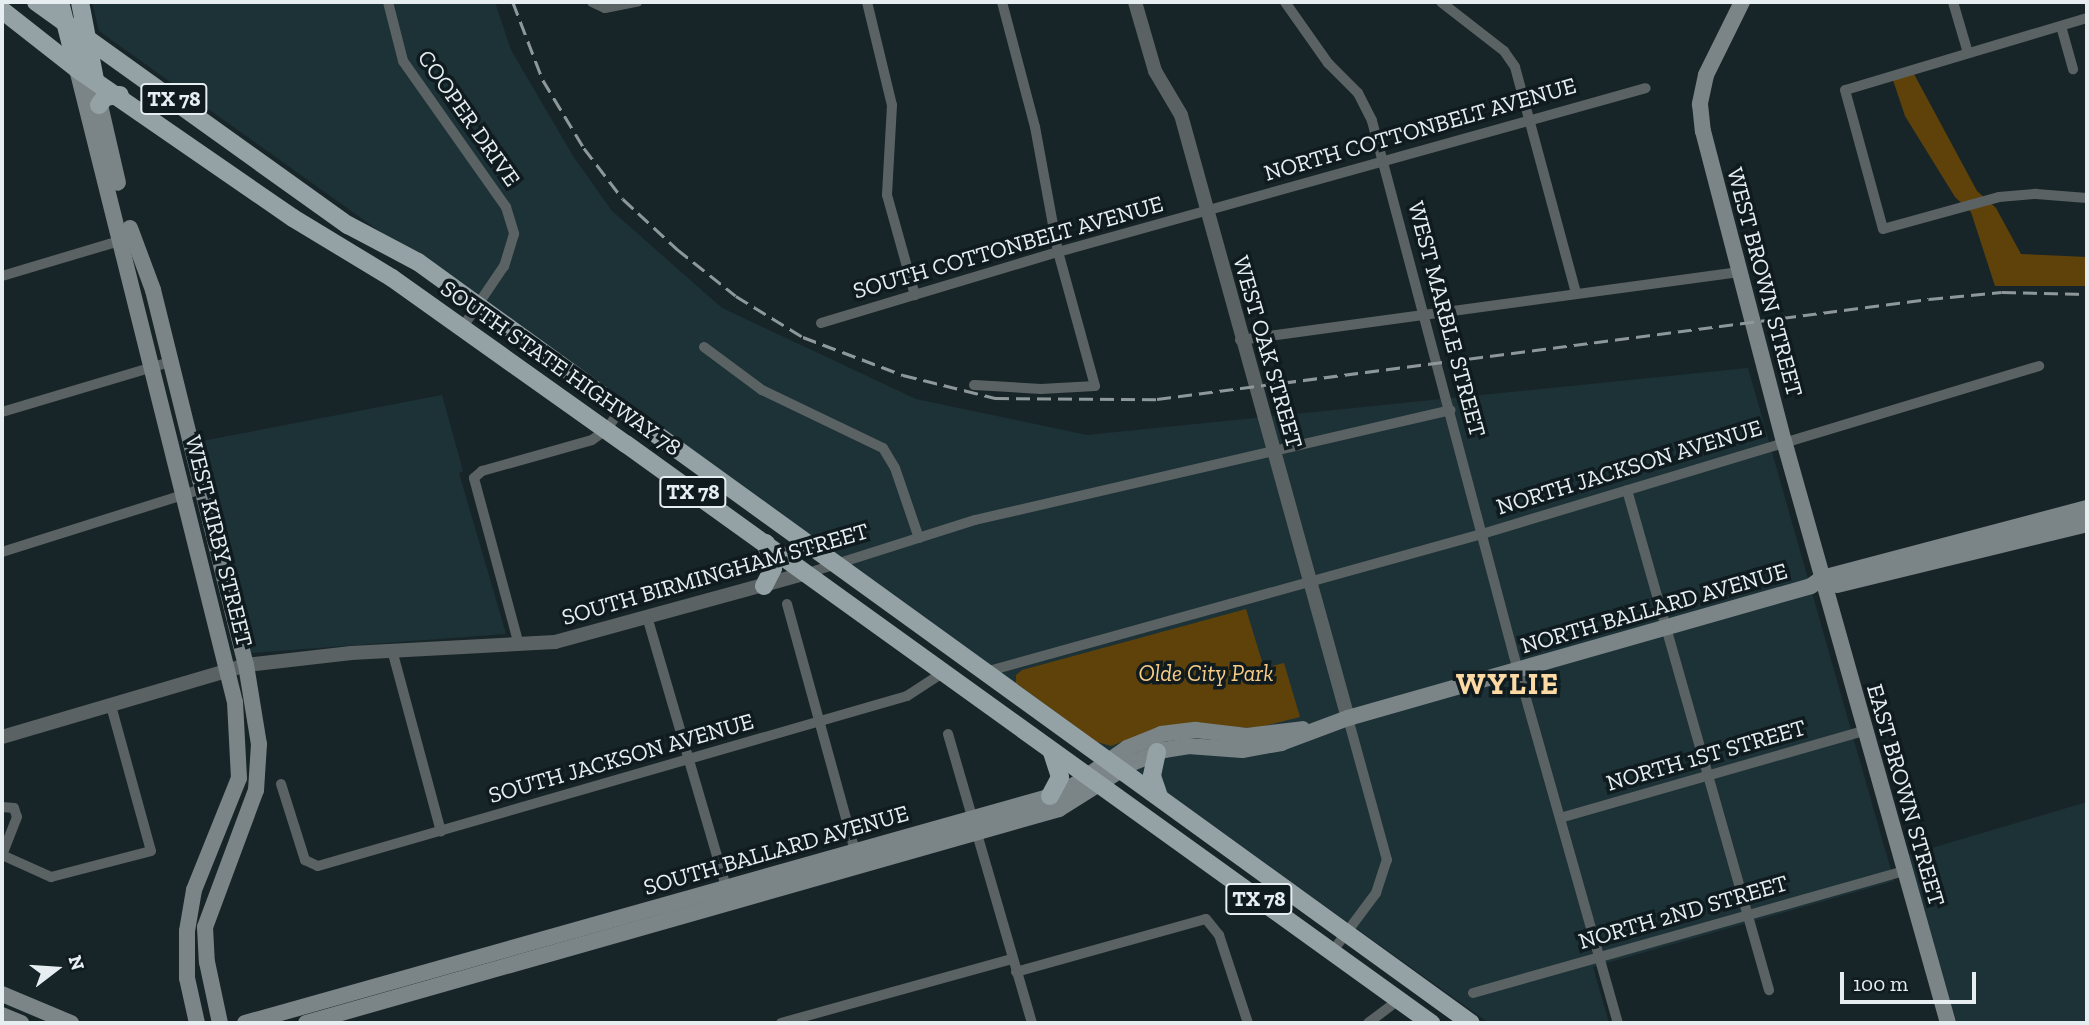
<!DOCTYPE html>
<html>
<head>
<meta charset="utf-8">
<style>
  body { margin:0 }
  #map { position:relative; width:2089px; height:1025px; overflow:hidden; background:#182528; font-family:"Zilla Slab",serif }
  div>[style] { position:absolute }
  .built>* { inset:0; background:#1d3237 }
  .green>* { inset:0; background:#5f4209 }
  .minor>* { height:10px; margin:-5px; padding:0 5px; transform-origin:5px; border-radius:5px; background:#5b6263 }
  .tertiary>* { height:14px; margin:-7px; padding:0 7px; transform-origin:7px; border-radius:7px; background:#5b6263 }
  .secondary>* { height:16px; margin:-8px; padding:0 8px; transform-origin:8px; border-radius:8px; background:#7b8588 }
  .primary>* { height:18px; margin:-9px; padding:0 9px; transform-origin:9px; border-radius:9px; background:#94a1a5 }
  .rail>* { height:2.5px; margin-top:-1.25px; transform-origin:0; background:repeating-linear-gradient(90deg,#8e989b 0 14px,transparent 0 21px) }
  span { translate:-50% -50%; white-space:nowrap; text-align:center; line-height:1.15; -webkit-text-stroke:7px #0f1b1f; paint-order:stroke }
  .shield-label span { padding:2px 5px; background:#0f1b1f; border:2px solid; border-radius:5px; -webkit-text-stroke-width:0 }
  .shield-label { font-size:21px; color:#e6eef1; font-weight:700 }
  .street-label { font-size:23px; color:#e6eef1 }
  .park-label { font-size:23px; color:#f8cc85; font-style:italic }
  .district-label { font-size:30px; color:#fddaa4; font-weight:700; letter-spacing:2px }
  .frame { position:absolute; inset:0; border:4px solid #e6eef1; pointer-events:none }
  .north { position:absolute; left:21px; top:934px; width:70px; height:70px; -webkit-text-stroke:5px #0f1b1f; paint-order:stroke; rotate:73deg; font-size:19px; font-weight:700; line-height:28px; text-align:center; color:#e6eef1 }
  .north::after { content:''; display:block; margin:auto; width:24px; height:32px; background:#e6eef1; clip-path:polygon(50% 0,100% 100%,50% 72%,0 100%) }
  .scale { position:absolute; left:1840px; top:972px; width:136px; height:32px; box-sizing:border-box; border:4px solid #e6eef1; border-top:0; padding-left:9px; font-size:21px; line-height:24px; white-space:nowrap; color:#e6eef1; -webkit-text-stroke:5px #0f1b1f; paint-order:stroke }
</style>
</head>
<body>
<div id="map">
  <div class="built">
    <div style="clip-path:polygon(92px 2px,495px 2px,511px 50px,573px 156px,612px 211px,722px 308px,916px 399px,1087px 435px,1748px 368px,1894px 881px,1593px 967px,1609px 1023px,1489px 1023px,99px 31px)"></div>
    <div style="clip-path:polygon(442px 395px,463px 471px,459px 473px,506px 634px,251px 653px,197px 442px)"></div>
    <div style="clip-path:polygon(2087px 802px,2087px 1023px,1957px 1023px,1908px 855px)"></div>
  </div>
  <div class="green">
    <div style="clip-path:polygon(1914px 74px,1977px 191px,1996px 208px,2021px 254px,2087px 257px,2087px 286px,1995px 286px,1971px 212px,1955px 197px,1905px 116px,1893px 80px)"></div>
    <div style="clip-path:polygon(1246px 609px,1264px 668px,1284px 663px,1300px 717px,1256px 728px,1167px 725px,1111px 746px,1097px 742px,1016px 683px,1016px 675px,1022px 670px)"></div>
  </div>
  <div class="minor">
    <div style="left:388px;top:2px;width:61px;rotate:75.7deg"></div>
    <div style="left:403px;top:61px;width:179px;rotate:54.8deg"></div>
    <div style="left:506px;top:207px;width:28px;rotate:73deg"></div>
    <div style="left:514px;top:234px;width:34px;rotate:107deg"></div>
    <div style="left:504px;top:266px;width:75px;rotate:124.1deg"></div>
    <div style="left:592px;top:2px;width:14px;rotate:25deg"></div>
    <div style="left:605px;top:8px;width:33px;rotate:-11deg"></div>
    <div style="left:867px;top:2px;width:106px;rotate:76.4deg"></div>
    <div style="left:892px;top:105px;width:90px;rotate:93.2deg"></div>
    <div style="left:887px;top:195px;width:104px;rotate:74.4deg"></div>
    <div style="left:1285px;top:2px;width:75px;rotate:54.8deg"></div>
    <div style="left:1328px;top:63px;width:42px;rotate:45deg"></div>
    <div style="left:1358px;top:93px;width:31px;rotate:63deg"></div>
    <div style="left:1372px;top:121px;width:554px;rotate:75.14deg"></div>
    <div style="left:1514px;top:656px;width:381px;rotate:74.2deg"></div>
    <div style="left:1441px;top:2px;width:80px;rotate:37.9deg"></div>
    <div style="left:1504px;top:51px;width:19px;rotate:55deg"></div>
    <div style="left:1515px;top:67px;width:234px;rotate:74.9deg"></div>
    <div style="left:1953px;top:2px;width:53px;rotate:73.6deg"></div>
    <div style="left:2087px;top:18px;width:252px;rotate:163.4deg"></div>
    <div style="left:1845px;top:90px;width:144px;rotate:74.7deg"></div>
    <div style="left:1883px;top:229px;width:120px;rotate:-15.4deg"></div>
    <div style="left:1999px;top:197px;width:37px;rotate:-5deg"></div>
    <div style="left:2036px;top:194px;width:51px;rotate:4.5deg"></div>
    <div style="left:2061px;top:26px;width:45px;rotate:74.4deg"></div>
    <div style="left:2px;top:276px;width:129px;rotate:-16.6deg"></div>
    <div style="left:821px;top:323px;width:247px;rotate:-16.7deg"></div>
    <div style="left:1058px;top:252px;width:610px;rotate:-15.58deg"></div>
    <div style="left:1240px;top:340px;width:504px;rotate:-7.76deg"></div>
    <div style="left:704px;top:347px;width:72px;rotate:36.6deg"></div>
    <div style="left:762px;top:390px;width:134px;rotate:25.6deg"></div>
    <div style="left:883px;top:448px;width:23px;rotate:59deg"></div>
    <div style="left:895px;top:468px;width:74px;rotate:71.1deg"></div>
    <div style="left:974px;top:385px;width:67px;rotate:3.4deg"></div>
    <div style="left:1041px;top:389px;width:54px;rotate:-3.2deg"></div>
    <div style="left:1095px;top:386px;width:139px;rotate:-105.4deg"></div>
    <div style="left:1058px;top:252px;width:127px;rotate:-100.4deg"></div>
    <div style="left:1035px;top:127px;width:129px;rotate:-104.8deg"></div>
    <div style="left:2px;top:412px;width:175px;rotate:-16.6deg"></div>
    <div style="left:1627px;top:490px;width:520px;rotate:74.15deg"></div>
    <div style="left:2px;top:552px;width:207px;rotate:-17.5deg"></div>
    <div style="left:808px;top:573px;width:175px;rotate:-17.6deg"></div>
    <div style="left:975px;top:520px;width:488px;rotate:-13deg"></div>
    <div style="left:787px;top:604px;width:263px;rotate:74.6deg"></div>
    <div style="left:648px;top:620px;width:284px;rotate:73.7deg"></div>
    <div style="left:519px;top:645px;width:173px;rotate:-105.1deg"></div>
    <div style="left:474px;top:478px;width:11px;rotate:-41deg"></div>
    <div style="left:482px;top:471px;width:114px;rotate:-15.7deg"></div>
    <div style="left:592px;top:440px;width:17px;rotate:-36deg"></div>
    <div style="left:606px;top:430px;width:27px;rotate:-54deg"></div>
    <div style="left:392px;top:650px;width:188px;rotate:74.9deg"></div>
    <div style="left:985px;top:672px;width:516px;rotate:-15.52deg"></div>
    <div style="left:1482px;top:534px;width:582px;rotate:-16.78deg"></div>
    <div style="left:948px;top:734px;width:301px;rotate:73.8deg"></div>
    <div style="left:281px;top:784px;width:80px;rotate:72.5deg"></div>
    <div style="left:305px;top:860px;width:14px;rotate:25deg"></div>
    <div style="left:318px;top:866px;width:613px;rotate:-16.1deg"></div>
    <div style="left:907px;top:696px;width:44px;rotate:-33deg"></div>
    <div style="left:2px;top:807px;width:12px;rotate:5deg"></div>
    <div style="left:14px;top:808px;width:9px;rotate:72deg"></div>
    <div style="left:17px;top:817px;width:41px;rotate:111.5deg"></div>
    <div style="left:1560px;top:818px;width:316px;rotate:-16deg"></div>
    <div style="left:2px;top:855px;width:54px;rotate:24.2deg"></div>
    <div style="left:51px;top:877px;width:103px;rotate:-14.6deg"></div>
    <div style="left:151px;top:851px;width:150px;rotate:-105.4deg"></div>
    <div style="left:1332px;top:952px;width:74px;rotate:-53.3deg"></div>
    <div style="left:1376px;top:893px;width:35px;rotate:-72deg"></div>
    <div style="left:1387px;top:860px;width:147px;rotate:-105.4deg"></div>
    <div style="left:1016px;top:972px;width:197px;rotate:-15.6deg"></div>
    <div style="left:1206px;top:919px;width:21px;rotate:51deg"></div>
    <div style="left:1219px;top:935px;width:93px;rotate:71.8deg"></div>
    <div style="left:1473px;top:993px;width:448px;rotate:-15.8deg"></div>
    <div style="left:781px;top:1023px;width:240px;rotate:-15.5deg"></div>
    <div style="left:1368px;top:1023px;width:38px;rotate:-37deg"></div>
  </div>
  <div class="tertiary">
    <div style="left:1135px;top:2px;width:72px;rotate:73.8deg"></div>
    <div style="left:1155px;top:71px;width:51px;rotate:59.4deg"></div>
    <div style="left:1181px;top:115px;width:626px;rotate:74.52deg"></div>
    <div style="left:2px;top:737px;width:254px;rotate:-16.4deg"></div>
    <div style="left:246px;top:665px;width:106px;rotate:-6.5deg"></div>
    <div style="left:351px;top:653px;width:204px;rotate:-3.1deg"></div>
    <div style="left:555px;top:642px;width:262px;rotate:-15.3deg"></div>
  </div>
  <div class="secondary">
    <div style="left:1742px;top:2px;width:81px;rotate:116.3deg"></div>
    <div style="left:1706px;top:75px;width:30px;rotate:102deg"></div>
    <div style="left:1700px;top:104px;width:27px;rotate:84deg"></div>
    <div style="left:1703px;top:131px;width:320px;rotate:75.4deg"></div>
    <div style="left:1784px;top:441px;width:605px;rotate:74.26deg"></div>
    <div style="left:77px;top:69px;width:652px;rotate:75.99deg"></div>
    <div style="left:235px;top:702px;width:76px;rotate:87deg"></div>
    <div style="left:239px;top:778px;width:121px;rotate:111.9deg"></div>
    <div style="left:194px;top:890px;width:42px;rotate:99.7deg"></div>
    <div style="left:187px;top:931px;width:47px;rotate:90deg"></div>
    <div style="left:187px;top:978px;width:46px;rotate:77.5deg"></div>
    <div style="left:97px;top:92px;width:93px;rotate:77deg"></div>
    <div style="left:130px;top:228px;width:66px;rotate:69.6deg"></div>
    <div style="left:153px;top:290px;width:386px;rotate:76.1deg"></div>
    <div style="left:246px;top:665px;width:80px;rotate:80.7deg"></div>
    <div style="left:259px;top:744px;width:46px;rotate:93.7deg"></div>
    <div style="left:256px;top:790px;width:146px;rotate:110.4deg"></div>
    <div style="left:205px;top:927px;width:35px;rotate:87deg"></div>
    <div style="left:207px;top:962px;width:62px;rotate:78deg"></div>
    <div style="left:1837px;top:585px;width:257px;rotate:-13.7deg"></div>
    <div style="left:2px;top:994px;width:75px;rotate:22.8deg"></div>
    <div style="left:2px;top:1015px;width:21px;rotate:23deg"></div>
    <div style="left:245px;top:1023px;width:831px;rotate:-15.71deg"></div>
    <div style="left:1045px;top:798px;width:34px;rotate:-24deg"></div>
    <div style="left:1076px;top:784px;width:62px;rotate:-35.2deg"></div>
    <div style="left:1127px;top:748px;width:37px;rotate:-22deg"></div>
    <div style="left:1161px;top:734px;width:35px;rotate:-7deg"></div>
    <div style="left:1196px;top:730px;width:51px;rotate:6.7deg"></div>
    <div style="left:1247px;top:736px;width:56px;rotate:-7.1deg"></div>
    <div style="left:306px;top:1023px;width:783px;rotate:-15.86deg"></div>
    <div style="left:1059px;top:809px;width:86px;rotate:-32.2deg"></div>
    <div style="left:1132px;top:763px;width:35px;rotate:-22deg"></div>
    <div style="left:1164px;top:750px;width:24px;rotate:-9deg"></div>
    <div style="left:1188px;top:746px;width:54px;rotate:4.2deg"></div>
    <div style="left:1242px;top:750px;width:40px;rotate:-10deg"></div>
    <div style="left:1281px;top:743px;width:72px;rotate:-20.5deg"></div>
    <div style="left:1348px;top:718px;width:481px;rotate:-15.9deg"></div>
    <div style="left:1811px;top:586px;width:14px;rotate:-36deg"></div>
    <div style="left:1822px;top:578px;width:274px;rotate:-14.8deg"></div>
  </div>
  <div class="primary">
    <div style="left:36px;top:2px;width:384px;rotate:35.6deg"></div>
    <div style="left:348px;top:225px;width:79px;rotate:27.9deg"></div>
    <div style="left:418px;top:262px;width:1299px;rotate:35.86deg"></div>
    <div style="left:60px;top:2px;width:69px;rotate:75.8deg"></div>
    <div style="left:80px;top:2px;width:79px;rotate:79.1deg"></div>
    <div style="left:2px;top:10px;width:95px;rotate:38.2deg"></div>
    <div style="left:77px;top:69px;width:262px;rotate:34.6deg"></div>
    <div style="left:293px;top:218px;width:116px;rotate:31.2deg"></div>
    <div style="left:392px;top:278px;width:287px;rotate:35.4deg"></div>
    <div style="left:626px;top:444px;width:992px;rotate:35.73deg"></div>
    <div style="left:99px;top:105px;width:10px;rotate:-53deg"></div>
    <div style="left:105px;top:97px;width:15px;rotate:-8deg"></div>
    <div style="left:764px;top:586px;width:20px;rotate:-63deg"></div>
    <div style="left:773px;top:568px;width:26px;rotate:-106deg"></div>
    <div style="left:1157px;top:752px;width:25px;rotate:102deg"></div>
    <div style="left:1152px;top:776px;width:21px;rotate:71deg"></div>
    <div style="left:1050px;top:796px;width:21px;rotate:-62deg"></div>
    <div style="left:1060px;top:777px;width:26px;rotate:-108deg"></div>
  </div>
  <div class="rail">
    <div style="left:513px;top:2px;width:84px;rotate:69deg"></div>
    <div style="left:543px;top:80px;width:79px;rotate:58.9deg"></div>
    <div style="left:584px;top:148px;width:64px;rotate:52.6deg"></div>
    <div style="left:623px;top:199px;width:74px;rotate:42.8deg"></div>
    <div style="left:677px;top:249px;width:75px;rotate:38.5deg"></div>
    <div style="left:736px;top:296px;width:79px;rotate:31.5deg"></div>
    <div style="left:803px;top:337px;width:107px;rotate:20.8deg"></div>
    <div style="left:903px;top:375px;width:95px;rotate:14deg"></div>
    <div style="left:995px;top:398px;width:162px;rotate:0.4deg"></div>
    <div style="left:1157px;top:399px;width:778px;rotate:-7.38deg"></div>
    <div style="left:1929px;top:299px;width:73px;rotate:-5.5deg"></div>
    <div style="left:2002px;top:292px;width:85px;rotate:1.3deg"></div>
  </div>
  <div class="shield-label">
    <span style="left:174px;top:99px">TX 78</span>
    <span style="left:693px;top:492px">TX 78</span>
    <span style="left:1259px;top:899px">TX 78</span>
  </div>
  <div class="street-label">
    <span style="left:469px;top:118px;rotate:55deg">COOPER DRIVE</span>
    <span style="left:1420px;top:129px;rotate:-16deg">NORTH COTTONBELT AVENUE</span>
    <span style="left:1008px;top:247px;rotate:-16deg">SOUTH COTTONBELT AVENUE</span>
    <span style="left:1765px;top:282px;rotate:75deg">WEST BROWN STREET</span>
    <span style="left:1447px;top:319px;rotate:75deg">WEST MARBLE STREET</span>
    <span style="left:1268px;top:352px;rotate:74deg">WEST OAK STREET</span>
    <span style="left:561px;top:368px;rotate:35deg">SOUTH STATE HIGHWAY 78</span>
    <span style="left:1629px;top:467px;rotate:-17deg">NORTH JACKSON AVENUE</span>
    <span style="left:219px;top:541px;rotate:76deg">WEST KIRBY STREET</span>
    <span style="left:715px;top:574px;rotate:-16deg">SOUTH BIRMINGHAM STREET</span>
    <span style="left:1654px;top:608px;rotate:-16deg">NORTH BALLARD AVENUE</span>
    <span style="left:1706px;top:755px;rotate:-16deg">NORTH 1ST STREET</span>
    <span style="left:621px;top:758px;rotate:-16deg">SOUTH JACKSON AVENUE</span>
    <span style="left:1906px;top:795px;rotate:74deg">EAST BROWN STREET</span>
    <span style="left:776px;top:850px;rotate:-16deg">SOUTH BALLARD AVENUE</span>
    <span style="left:1683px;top:912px;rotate:-16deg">NORTH 2ND STREET</span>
  </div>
  <div class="park-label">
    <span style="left:1206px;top:673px">Olde City Park</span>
  </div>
  <div class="district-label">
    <span style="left:1508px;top:684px">WYLIE</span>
  </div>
  <div class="frame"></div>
  <div class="north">N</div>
  <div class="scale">100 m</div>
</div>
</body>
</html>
